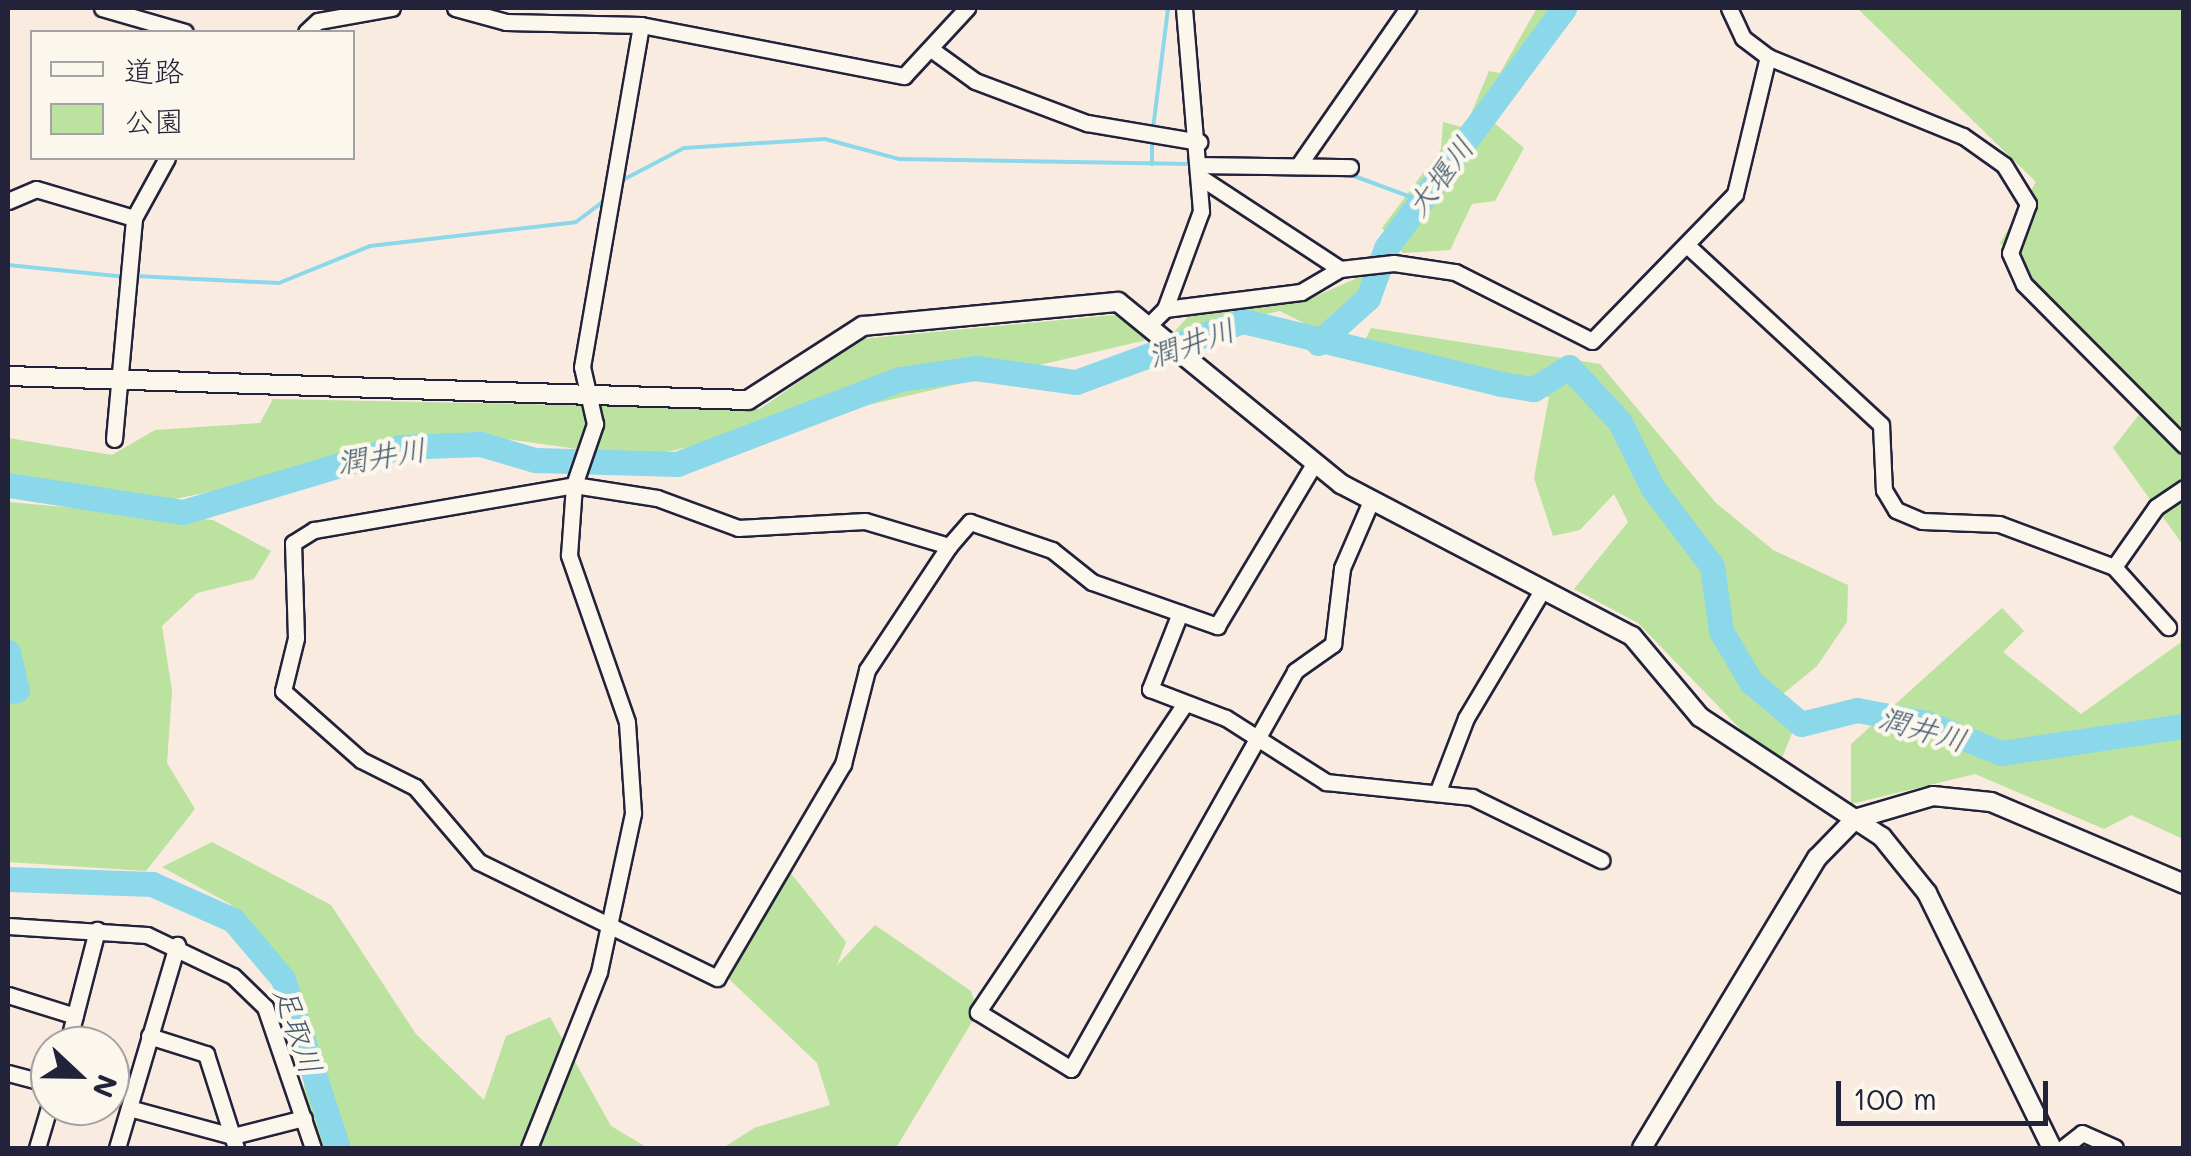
<!DOCTYPE html>
<html>
<head>
<meta charset="utf-8">
<style>
  body { margin:0 }
  #map { position:relative; width:2191px; height:1156px; overflow:hidden; background:#faebe1; font-family:Mali,"Klee One",sans-serif }
  div>[style] { position:absolute }
  .green>* { inset:0; background:#bbe29e }
  .stream>* { height:4px; margin:-2px; padding:0 2px; transform-origin:2px; border-radius:2px; background:#8bd8ea }
  .river>* { height:25px; margin:-12.5px; padding:0 12.5px; transform-origin:12.5px; border-radius:12.5px; background:#8bd8ea }
  .roads { filter:drop-shadow(2px 0 #22223b) drop-shadow(-2px 0 #22223b) drop-shadow(0 2px #22223b) drop-shadow(0 -2px #22223b) }
  .minor>* { height:15px; margin:-7.5px; padding:0 7.5px; transform-origin:7.5px; border-radius:7.5px; background:#fbf7ec }
  .tertiary>* { height:18px; margin:-9px; padding:0 9px; transform-origin:9px; border-radius:9px; background:#fbf7ec }
  span { translate:-50% -50%; white-space:nowrap; text-align:center; line-height:1.15; -webkit-text-stroke:9px #fbf7ec; paint-order:stroke }
  .water-label { font-size:30px; color:#425970; font-style:italic }
  .frame { position:absolute; inset:0; border:10px solid #22223b; pointer-events:none }
  .legend { position:absolute; left:30px; top:30px; width:325px; height:130px; box-sizing:border-box; background:#fbf7ec; border:2px solid #a4a2a5; margin:0; padding:12px 18px; list-style:none; font-size:30px; color:#22223b }
  .legend li { display:flex; align-items:center; gap:20px; height:50px }
  .legend b { width:50px; border:2px solid #a4a2a5 }
  .north { position:absolute; left:30px; top:1026px; width:100px; height:100px; box-sizing:border-box; background:#fbf7ec; border:2px solid #a4a2a5; border-radius:50%; rotate:112deg; font-size:28px; font-weight:700; line-height:40px; text-align:center; color:#22223b }
  .north::after { content:''; display:block; margin:auto; width:35px; height:45px; background:#22223b; clip-path:polygon(50% 0,100% 100%,50% 72%,0 100%) }
  .scale { position:absolute; left:1836px; top:1081px; width:212px; height:45px; box-sizing:border-box; border:5px solid #22223b; border-top:0; padding-left:12px; font-size:30px; line-height:35px; white-space:nowrap; color:#22223b; -webkit-text-stroke:8px #fbf7ec; paint-order:stroke }
</style>
</head>
<body>
<div id="map">
  <div class="green">
    <div style="clip-path:polygon(1537px 8px,1563px 8px,1562px 17px,1492px 121px,1524px 148px,1495px 201px,1472px 204px,1450px 250px,1403px 253px,1382px 228px,1441px 149px,1443px 122px,1465px 128px,1489px 71px,1500px 73px)"></div>
    <div style="clip-path:polygon(1857px 8px,2183px 8px,2183px 545px,2113px 448px,2141px 412px,2000px 243px,2036px 182px)"></div>
    <div style="clip-path:polygon(1378px 269px,1388px 279px,1382px 294px,1335px 339px,1280px 311px,1172px 334px,1200px 304px,1249px 296px,1300px 303px)"></div>
    <div style="clip-path:polygon(1114px 315px,1155px 338px,641px 458px,484px 436px,145px 505px,8px 494px,8px 438px,112px 455px,155px 430px,260px 423px,273px 399px,760px 409px,861px 339px)"></div>
    <div style="clip-path:polygon(1371px 328px,1600px 364px,1716px 503px,1773px 550px,1848px 585px,1847px 622px,1817px 666px,1783px 694px,1762px 694px,1793px 731px,1782px 758px,1745px 734px,1638px 623px,1574px 589px,1628px 522px,1614px 494px,1580px 530px,1553px 536px,1534px 478px,1549px 397px,1359px 353px)"></div>
    <div style="clip-path:polygon(8px 502px,213px 520px,271px 551px,254px 579px,197px 593px,162px 626px,172px 691px,167px 763px,195px 809px,146px 871px,8px 862px)"></div>
    <div style="clip-path:polygon(2002px 608px,2024px 631px,2003px 652px,2081px 714px,2180px 643px,2183px 628px,2183px 839px,2131px 815px,2104px 829px,1975px 774px,1851px 804px,1851px 744px)"></div>
    <div style="clip-path:polygon(212px 842px,331px 905px,416px 1034px,484px 1100px,506px 1036px,550px 1017px,611px 1126px,648px 1148px,320px 1148px,305px 1100px,296px 977px,230px 904px,162px 867px)"></div>
    <div style="clip-path:polygon(789px 871px,846px 942px,837px 965px,875px 925px,971px 991px,978px 1012px,896px 1148px,723px 1148px,754px 1128px,830px 1105px,817px 1063px,729px 979px)"></div>
  </div>
  <div class="stream">
    <div style="left:1153px;top:129px;width:122px;rotate:-82.9deg"></div>
    <div style="left:1152px;top:164px;width:25px;rotate:-90deg"></div>
    <div style="left:1208px;top:172px;width:146px;rotate:1.6deg"></div>
    <div style="left:1354px;top:176px;width:69px;rotate:20.3deg"></div>
    <div style="left:617px;top:183px;width:76px;rotate:-27.6deg"></div>
    <div style="left:684px;top:148px;width:141px;rotate:-3.7deg"></div>
    <div style="left:825px;top:139px;width:77px;rotate:15.1deg"></div>
    <div style="left:899px;top:159px;width:291px;rotate:1deg"></div>
    <div style="left:8px;top:265px;width:119px;rotate:5.8deg"></div>
    <div style="left:135px;top:276px;width:144px;rotate:2.8deg"></div>
    <div style="left:279px;top:283px;width:98px;rotate:-22.1deg"></div>
    <div style="left:370px;top:246px;width:207px;rotate:-6.6deg"></div>
    <div style="left:576px;top:222px;width:38px;rotate:-37deg"></div>
  </div>
  <div class="river">
    <div style="left:1318px;top:343px;width:67px;rotate:-42deg"></div>
    <div style="left:1368px;top:298px;width:53px;rotate:-70.2deg"></div>
    <div style="left:1386px;top:248px;width:299px;rotate:-53.4deg"></div>
    <div style="left:8px;top:485px;width:177px;rotate:8.8deg"></div>
    <div style="left:183px;top:512px;width:227px;rotate:-16.7deg"></div>
    <div style="left:400px;top:447px;width:80px;rotate:-2.1deg"></div>
    <div style="left:480px;top:444px;width:57px;rotate:16.2deg"></div>
    <div style="left:535px;top:460px;width:142px;rotate:1.6deg"></div>
    <div style="left:677px;top:464px;width:239px;rotate:-20.9deg"></div>
    <div style="left:900px;top:379px;width:76px;rotate:-8.3deg"></div>
    <div style="left:975px;top:368px;width:102px;rotate:7.9deg"></div>
    <div style="left:1076px;top:382px;width:178px;rotate:-20.1deg"></div>
    <div style="left:1243px;top:321px;width:266px;rotate:13.7deg"></div>
    <div style="left:1501px;top:384px;width:33px;rotate:9deg"></div>
    <div style="left:1534px;top:389px;width:41px;rotate:-32.2deg"></div>
    <div style="left:1569px;top:367px;width:75px;rotate:47.2deg"></div>
    <div style="left:1620px;top:422px;width:72px;rotate:63.8deg"></div>
    <div style="left:1652px;top:487px;width:99px;rotate:52.8deg"></div>
    <div style="left:1712px;top:566px;width:66px;rotate:82.1deg"></div>
    <div style="left:1721px;top:631px;width:59px;rotate:59.5deg"></div>
    <div style="left:1751px;top:682px;width:65px;rotate:40deg"></div>
    <div style="left:1801px;top:724px;width:58px;rotate:-14deg"></div>
    <div style="left:1857px;top:710px;width:71px;rotate:10.5deg"></div>
    <div style="left:1927px;top:723px;width:80px;rotate:22.1deg"></div>
    <div style="left:2001px;top:753px;width:185px;rotate:-8.4deg"></div>
    <div style="left:8px;top:652px;width:39px;rotate:77deg"></div>
    <div style="left:17px;top:690px;width:9px;rotate:174deg"></div>
    <div style="left:8px;top:879px;width:144px;rotate:2deg"></div>
    <div style="left:152px;top:884px;width:89px;rotate:24deg"></div>
    <div style="left:233px;top:920px;width:77px;rotate:49.7deg"></div>
    <div style="left:283px;top:979px;width:178px;rotate:72deg"></div>
  </div>
  <div class="roads">
    <div class="minor">
      <div style="left:102px;top:8px;width:86px;rotate:16.1deg"></div>
      <div style="left:455px;top:8px;width:53px;rotate:15.4deg"></div>
      <div style="left:506px;top:22px;width:135px;rotate:1.3deg"></div>
      <div style="left:641px;top:25px;width:268px;rotate:11deg"></div>
      <div style="left:904px;top:76px;width:93px;rotate:-47.2deg"></div>
      <div style="left:1729px;top:8px;width:33px;rotate:65deg"></div>
      <div style="left:1743px;top:38px;width:31px;rotate:37deg"></div>
      <div style="left:1768px;top:57px;width:210px;rotate:22.1deg"></div>
      <div style="left:1963px;top:136px;width:50px;rotate:35.3deg"></div>
      <div style="left:2004px;top:165px;width:46px;rotate:58.4deg"></div>
      <div style="left:2028px;top:204px;width:52px;rotate:110.2deg"></div>
      <div style="left:2010px;top:253px;width:34px;rotate:66deg"></div>
      <div style="left:2024px;top:284px;width:227px;rotate:45.2deg"></div>
      <div style="left:306px;top:32px;width:16px;rotate:-43deg"></div>
      <div style="left:318px;top:21px;width:75px;rotate:-10deg"></div>
      <div style="left:935px;top:52px;width:49px;rotate:35.9deg"></div>
      <div style="left:975px;top:81px;width:120px;rotate:20.6deg"></div>
      <div style="left:1087px;top:123px;width:114px;rotate:9.6deg"></div>
      <div style="left:1202px;top:165px;width:148px;rotate:0.8deg"></div>
      <div style="left:1298px;top:166px;width:193px;rotate:-55.2deg"></div>
      <div style="left:1203px;top:179px;width:164px;rotate:33.3deg"></div>
      <div style="left:8px;top:201px;width:30px;rotate:-23deg"></div>
      <div style="left:36px;top:189px;width:102px;rotate:16.5deg"></div>
      <div style="left:1688px;top:246px;width:263px;rotate:42.8deg"></div>
      <div style="left:1881px;top:425px;width:65px;rotate:87.4deg"></div>
      <div style="left:1884px;top:490px;width:23px;rotate:59deg"></div>
      <div style="left:1896px;top:510px;width:28px;rotate:23deg"></div>
      <div style="left:1922px;top:521px;width:77px;rotate:2.2deg"></div>
      <div style="left:1999px;top:524px;width:123px;rotate:20.5deg"></div>
      <div style="left:2114px;top:567px;width:81px;rotate:48deg"></div>
      <div style="left:1165px;top:309px;width:137px;rotate:-7.1deg"></div>
      <div style="left:1301px;top:292px;width:45px;rotate:-30.5deg"></div>
      <div style="left:1340px;top:269px;width:54px;rotate:-6.3deg"></div>
      <div style="left:1394px;top:263px;width:62px;rotate:8.4deg"></div>
      <div style="left:1455px;top:272px;width:153px;rotate:26.7deg"></div>
      <div style="left:1592px;top:341px;width:205px;rotate:-45.8deg"></div>
      <div style="left:1735px;top:194px;width:141px;rotate:-76.5deg"></div>
      <div style="left:1151px;top:323px;width:20px;rotate:-45deg"></div>
      <div style="left:1165px;top:309px;width:104px;rotate:-69.8deg"></div>
      <div style="left:1201px;top:211px;width:204px;rotate:-94.8deg"></div>
      <div style="left:114px;top:439px;width:222px;rotate:-84.8deg"></div>
      <div style="left:134px;top:218px;width:68px;rotate:-61.2deg"></div>
      <div style="left:574px;top:485px;width:84px;rotate:8.9deg"></div>
      <div style="left:657px;top:498px;width:86px;rotate:20.3deg"></div>
      <div style="left:738px;top:528px;width:127px;rotate:-3.2deg"></div>
      <div style="left:865px;top:521px;width:88px;rotate:16.6deg"></div>
      <div style="left:949px;top:546px;width:149px;rotate:123.5deg"></div>
      <div style="left:867px;top:670px;width:97px;rotate:104.3deg"></div>
      <div style="left:843px;top:764px;width:248px;rotate:120.5deg"></div>
      <div style="left:717px;top:978px;width:265px;rotate:-154deg"></div>
      <div style="left:479px;top:862px;width:99px;rotate:-130.5deg"></div>
      <div style="left:415px;top:787px;width:60px;rotate:-153.4deg"></div>
      <div style="left:361px;top:760px;width:104px;rotate:-138.5deg"></div>
      <div style="left:283px;top:691px;width:55px;rotate:-76.2deg"></div>
      <div style="left:296px;top:638px;width:95px;rotate:-91.8deg"></div>
      <div style="left:293px;top:543px;width:25px;rotate:-32deg"></div>
      <div style="left:314px;top:530px;width:264px;rotate:-9.8deg"></div>
      <div style="left:949px;top:546px;width:32px;rotate:-49deg"></div>
      <div style="left:970px;top:522px;width:87px;rotate:18.9deg"></div>
      <div style="left:1052px;top:550px;width:51px;rotate:38.7deg"></div>
      <div style="left:1092px;top:582px;width:133px;rotate:19.4deg"></div>
      <div style="left:1217px;top:626px;width:189px;rotate:-59.1deg"></div>
      <div style="left:2114px;top:567px;width:73px;rotate:-55deg"></div>
      <div style="left:2156px;top:507px;width:34px;rotate:-34deg"></div>
      <div style="left:1180px;top:613px;width:82px;rotate:111.5deg"></div>
      <div style="left:1150px;top:689px;width:81px;rotate:20.9deg"></div>
      <div style="left:1226px;top:718px;width:119px;rotate:32.6deg"></div>
      <div style="left:1326px;top:782px;width:147px;rotate:5.9deg"></div>
      <div style="left:1472px;top:797px;width:144px;rotate:26deg"></div>
      <div style="left:1184px;top:705px;width:370px;rotate:123.9deg"></div>
      <div style="left:978px;top:1012px;width:109px;rotate:31.5deg"></div>
      <div style="left:1071px;top:1069px;width:457px;rotate:-60.6deg"></div>
      <div style="left:1295px;top:671px;width:47px;rotate:-35.4deg"></div>
      <div style="left:1333px;top:644px;width:77px;rotate:-83.2deg"></div>
      <div style="left:1342px;top:568px;width:73px;rotate:-66.6deg"></div>
      <div style="left:1438px;top:791px;width:78px;rotate:-69deg"></div>
      <div style="left:1466px;top:718px;width:150px;rotate:-59.2deg"></div>
      <div style="left:8px;top:926px;width:139px;rotate:3.7deg"></div>
      <div style="left:147px;top:935px;width:95px;rotate:25.5deg"></div>
      <div style="left:233px;top:976px;width:45px;rotate:44.1deg"></div>
      <div style="left:265px;top:1007px;width:149px;rotate:71.2deg"></div>
      <div style="left:8px;top:995px;width:70px;rotate:17.4deg"></div>
      <div style="left:149px;top:1036px;width:60px;rotate:17.5deg"></div>
      <div style="left:206px;top:1054px;width:99px;rotate:72.3deg"></div>
      <div style="left:67px;top:1046px;width:120px;rotate:-75.5deg"></div>
      <div style="left:8px;top:1073px;width:43px;rotate:14.7deg"></div>
      <div style="left:129px;top:1108px;width:108px;rotate:15.1deg"></div>
      <div style="left:233px;top:1136px;width:73px;rotate:-14.2deg"></div>
      <div style="left:37px;top:1148px;width:46px;rotate:-73.5deg"></div>
      <div style="left:117px;top:1148px;width:212px;rotate:-73.5deg"></div>
      <div style="left:529px;top:1148px;width:189px;rotate:-68.3deg"></div>
      <div style="left:599px;top:972px;width:163px;rotate:-77.9deg"></div>
      <div style="left:633px;top:813px;width:91px;rotate:-93.8deg"></div>
      <div style="left:627px;top:722px;width:177px;rotate:-109.2deg"></div>
      <div style="left:569px;top:555px;width:70px;rotate:-85.9deg"></div>
      <div style="left:574px;top:485px;width:65px;rotate:-71deg"></div>
      <div style="left:595px;top:424px;width:58px;rotate:-102.8deg"></div>
      <div style="left:582px;top:367px;width:347px;rotate:-80.2deg"></div>
      <div style="left:2063px;top:1148px;width:24px;rotate:-38deg"></div>
      <div style="left:2082px;top:1133px;width:36px;rotate:24deg"></div>
    </div>
    <div class="tertiary">
      <div style="left:8px;top:376px;width:740px;rotate:1.86deg"></div>
      <div style="left:748px;top:400px;width:137px;rotate:-32.8deg"></div>
      <div style="left:863px;top:326px;width:256px;rotate:-5.4deg"></div>
      <div style="left:1118px;top:302px;width:288px;rotate:39.2deg"></div>
      <div style="left:1341px;top:484px;width:328px;rotate:27.6deg"></div>
      <div style="left:1632px;top:636px;width:106px;rotate:50deg"></div>
      <div style="left:1700px;top:717px;width:218px;rotate:33.4deg"></div>
      <div style="left:1882px;top:837px;width:72px;rotate:51.2deg"></div>
      <div style="left:1927px;top:893px;width:284px;rotate:63.9deg"></div>
      <div style="left:1642px;top:1148px;width:339px;rotate:-58.9deg"></div>
      <div style="left:1817px;top:858px;width:54px;rotate:-45.7deg"></div>
      <div style="left:1855px;top:819px;width:81px;rotate:-16.4deg"></div>
      <div style="left:1933px;top:796px;width:58px;rotate:5.9deg"></div>
      <div style="left:1991px;top:802px;width:210px;rotate:23deg"></div>
    </div>
  </div>
  <div class="water-label">
    <span style="left:1439px;top:176px;rotate:-53deg">大堰川</span>
    <span style="left:1191px;top:342px;rotate:-19deg">潤井川</span>
    <span style="left:381px;top:455px;rotate:-9deg">潤井川</span>
    <span style="left:1923px;top:728px;rotate:16deg">潤井川</span>
    <span style="left:299px;top:1030px;rotate:71deg">足取川</span>
  </div>
  <div class="frame"></div>
  <ul class="legend">
  <li><b style="height:12px;background:#fbf7ec"></b>道路</li>
  <li><b style="height:28px;background:#bbe29e"></b>公園</li>
  </ul>
  <div class="north">N</div>
  <div class="scale">100 m</div>
</div>
</body>
</html>
